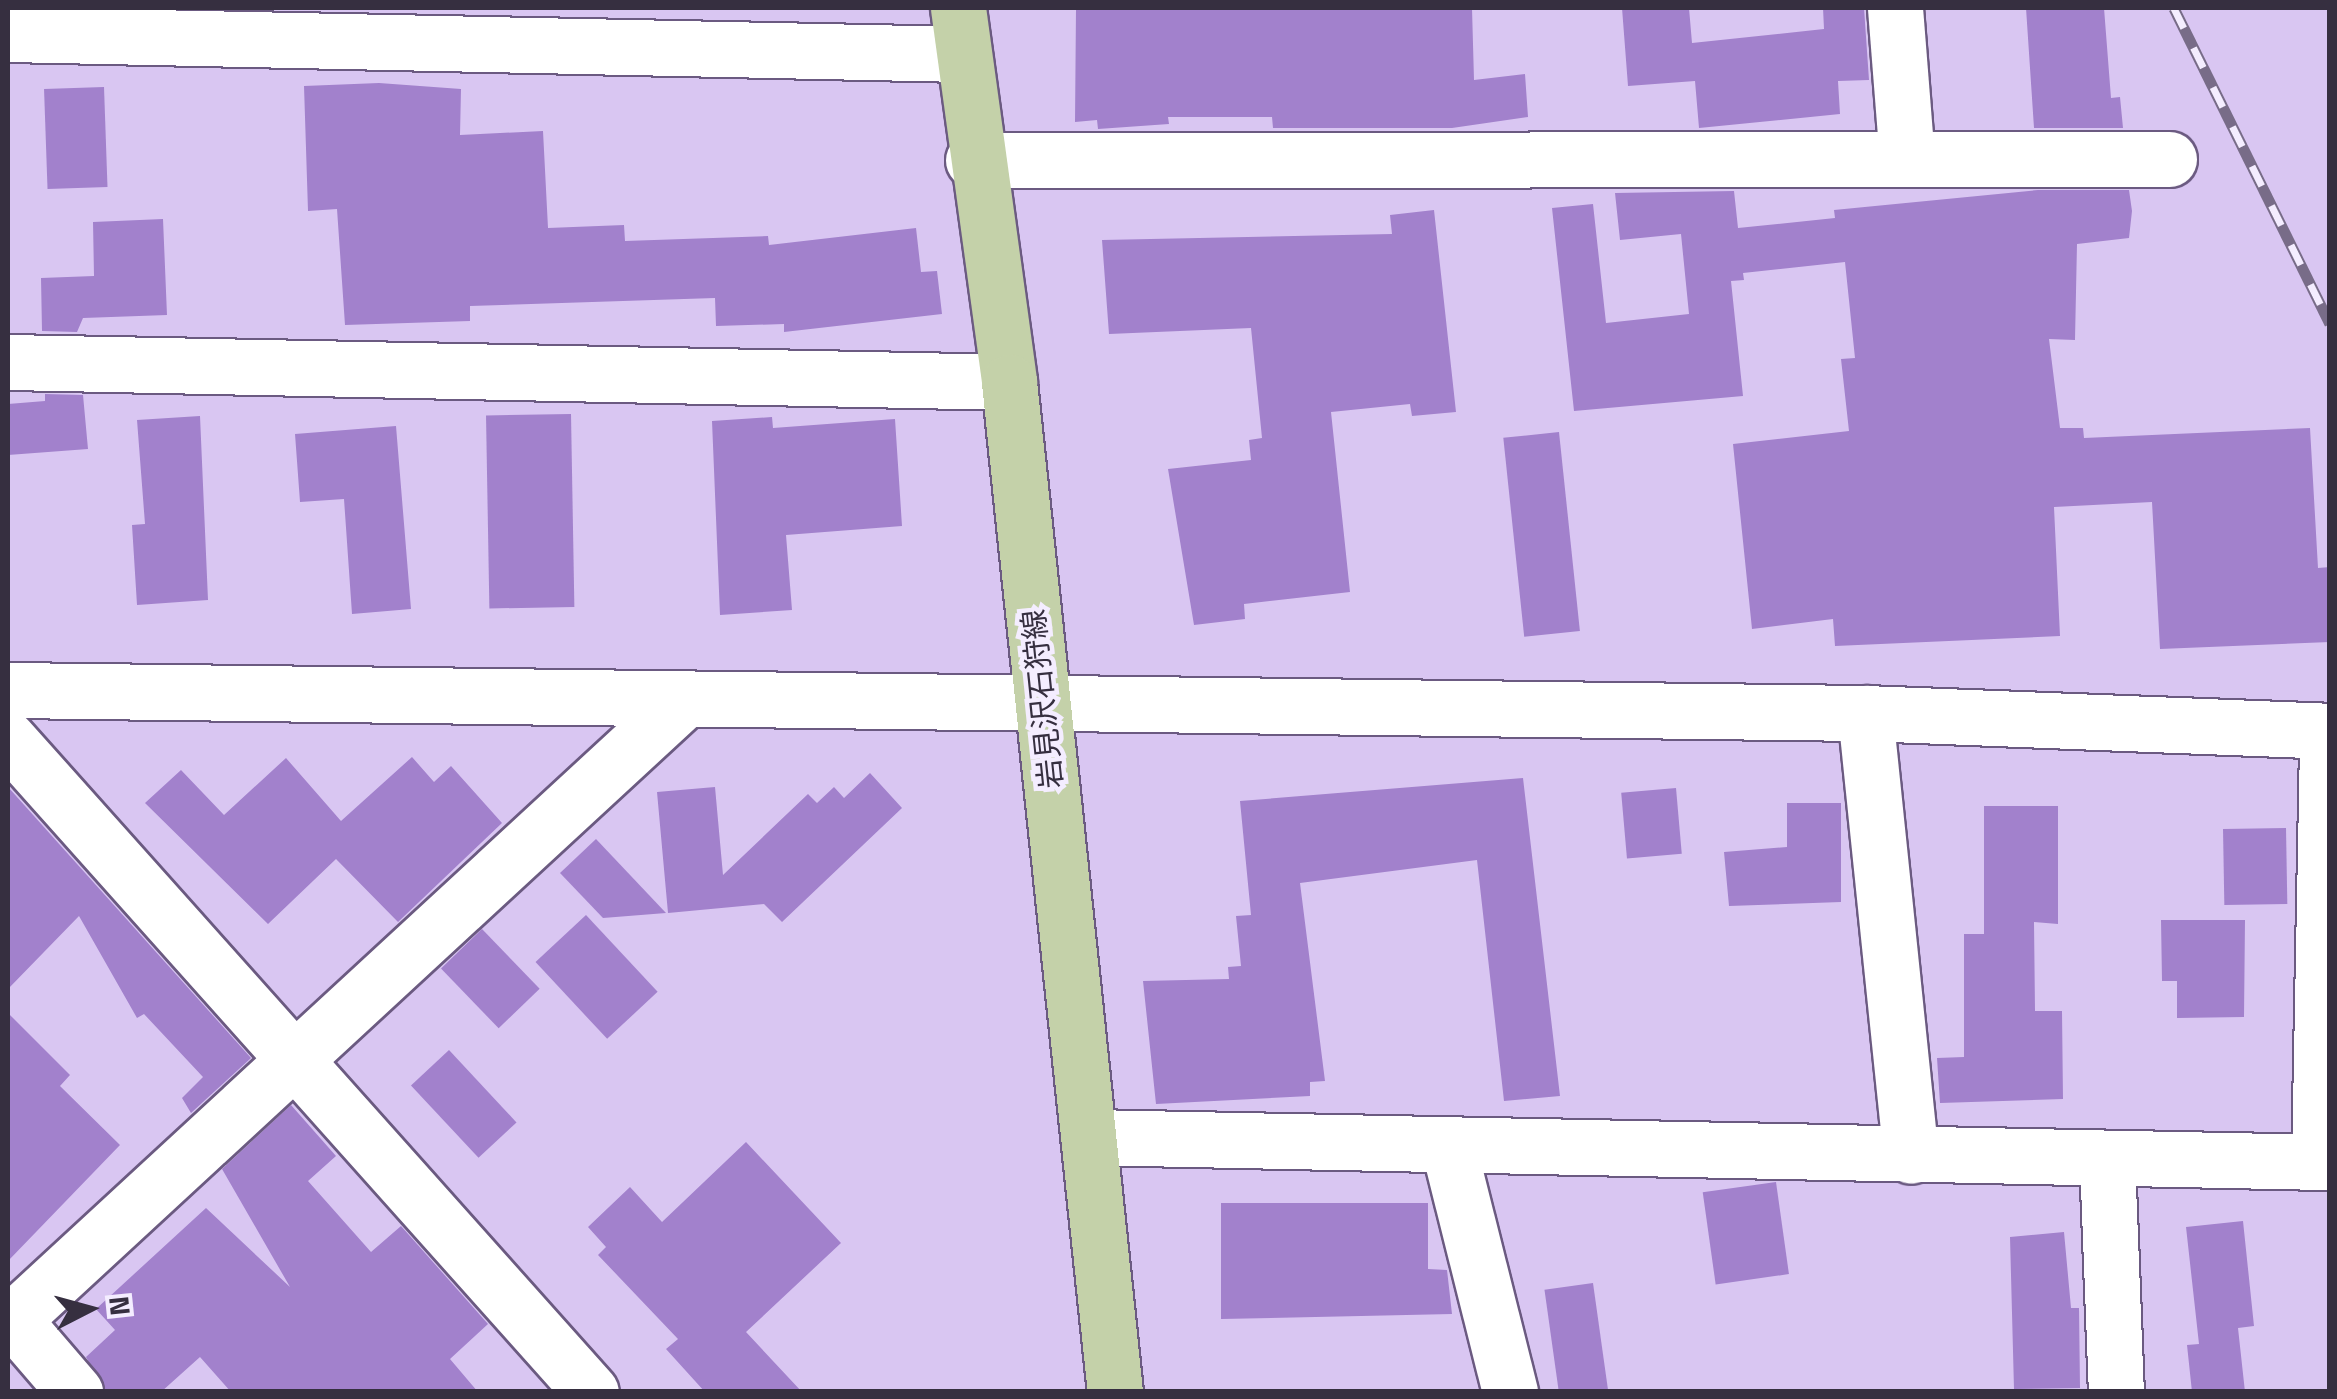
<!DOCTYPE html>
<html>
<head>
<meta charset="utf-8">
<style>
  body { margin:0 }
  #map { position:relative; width:2337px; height:1399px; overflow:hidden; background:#d9c6f2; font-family:"Titillium Web","Noto Sans JP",sans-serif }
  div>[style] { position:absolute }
  .building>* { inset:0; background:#a281cc; transform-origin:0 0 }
  .roads { filter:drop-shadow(2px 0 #6b5a81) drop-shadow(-2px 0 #6b5a81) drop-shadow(0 2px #6b5a81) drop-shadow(0 -2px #6b5a81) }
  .minor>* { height:55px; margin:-27.5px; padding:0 27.5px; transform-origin:27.5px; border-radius:27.5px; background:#fff }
  .major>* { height:55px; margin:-27.5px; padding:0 27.5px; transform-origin:27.5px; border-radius:27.5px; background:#c4d1a9 }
  .rail>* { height:11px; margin-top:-5.5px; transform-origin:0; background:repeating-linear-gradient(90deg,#f4edff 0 22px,#786c88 0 44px); box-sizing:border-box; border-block:2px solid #786c88 }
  span { translate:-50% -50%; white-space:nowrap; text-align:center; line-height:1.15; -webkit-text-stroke:9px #f4edff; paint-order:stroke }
  .street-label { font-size:30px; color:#362f40 }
  .frame { position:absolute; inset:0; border:10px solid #362f40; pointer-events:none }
  .north { position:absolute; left:40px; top:1259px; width:100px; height:100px; -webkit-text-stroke:8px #f4edff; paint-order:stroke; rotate:84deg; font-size:28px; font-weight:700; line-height:40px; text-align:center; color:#362f40 }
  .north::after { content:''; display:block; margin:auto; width:35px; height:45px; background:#362f40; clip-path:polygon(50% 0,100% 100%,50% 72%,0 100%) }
</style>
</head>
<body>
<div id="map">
  <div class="building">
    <div style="clip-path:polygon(1076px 8px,1472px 8px,1474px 80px,1525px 74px,1528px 117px,1452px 128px,1273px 128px,1272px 117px,1168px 117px,1169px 124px,1098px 129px,1097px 120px,1075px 122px)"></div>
    <div style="clip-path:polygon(1622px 8px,1689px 8px,1692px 43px,1824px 29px,1823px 8px,1864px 8px,1869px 80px,1838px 81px,1840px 114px,1699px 128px,1695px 81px,1628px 86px)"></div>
    <div style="clip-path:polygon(2026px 8px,2104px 8px,2111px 98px,2120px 97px,2123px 128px,2034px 128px)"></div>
    <div style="clip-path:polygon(379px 83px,461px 89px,460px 135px,543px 131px,548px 228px,624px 225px,625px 241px,768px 236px,769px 245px,916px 228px,921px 272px,937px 271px,942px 314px,784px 332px,784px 324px,716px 326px,715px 298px,470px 306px,470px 321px,345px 325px,337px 209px,308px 211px,304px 86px)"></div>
    <div style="left:104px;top:87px;width:100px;height:60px;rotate:88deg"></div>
    <div style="clip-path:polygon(2038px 190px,2129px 190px,2132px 211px,2129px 238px,2077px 244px,2075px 340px,2049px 339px,2060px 428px,2083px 428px,2084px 438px,2310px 428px,2318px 568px,2330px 567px,2330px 642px,2160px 649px,2152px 502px,2054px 507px,2060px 636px,1835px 646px,1833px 619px,1752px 629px,1733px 444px,1849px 431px,1841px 359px,1855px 358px,1845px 262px,1743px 273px,1744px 280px,1731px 281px,1743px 396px,1574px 411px,1552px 208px,1593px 204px,1606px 323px,1689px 314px,1681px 234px,1620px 240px,1615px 193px,1734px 191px,1738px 228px,1835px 218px,1834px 210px)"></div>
    <div style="clip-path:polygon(1434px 210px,1456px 412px,1412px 416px,1410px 404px,1331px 412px,1350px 592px,1244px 604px,1245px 619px,1194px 625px,1168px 469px,1251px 460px,1249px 440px,1262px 438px,1251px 328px,1109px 334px,1102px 240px,1392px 234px,1390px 215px)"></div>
    <div style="clip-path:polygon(163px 219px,167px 315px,83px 318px,77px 332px,42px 331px,41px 278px,94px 276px,93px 222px)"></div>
    <div style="clip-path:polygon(45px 394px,83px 395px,88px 449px,8px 455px,8px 404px,45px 401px)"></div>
    <div style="left:571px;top:414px;width:193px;height:85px;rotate:89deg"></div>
    <div style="clip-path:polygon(200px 416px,208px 600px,137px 605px,132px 525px,145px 524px,137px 420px)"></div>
    <div style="clip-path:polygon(772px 417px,773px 428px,895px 419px,902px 526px,786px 535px,792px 610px,720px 615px,712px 421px)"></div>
    <div style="clip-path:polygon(396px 426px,411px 609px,352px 614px,344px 499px,300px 502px,295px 434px)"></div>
    <div style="left:1559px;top:432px;width:200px;height:56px;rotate:84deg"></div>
    <div style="clip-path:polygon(412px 757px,434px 782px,451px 766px,502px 823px,398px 922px,336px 859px,268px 924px,145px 803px,181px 770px,224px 815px,286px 758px,341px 821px)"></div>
    <div style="clip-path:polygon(870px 773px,902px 808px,782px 922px,764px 904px,668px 913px,657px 792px,715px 787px,723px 875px,808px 794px,817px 803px,834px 787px,844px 798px)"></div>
    <div style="clip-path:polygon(1523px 778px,1560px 1096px,1504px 1101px,1477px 860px,1300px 883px,1325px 1081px,1310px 1082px,1310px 1096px,1156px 1104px,1143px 981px,1229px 979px,1228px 967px,1241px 966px,1236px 916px,1251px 915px,1240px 801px)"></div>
    <div style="clip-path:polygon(8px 787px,251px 1058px,191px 1113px,182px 1098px,203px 1077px,144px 1014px,137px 1018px,79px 916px,8px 989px)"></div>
    <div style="left:1676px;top:788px;width:66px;height:55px;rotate:85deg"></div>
    <div style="clip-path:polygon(1787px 803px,1841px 803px,1841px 902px,1729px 906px,1724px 852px,1787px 847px)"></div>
    <div style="clip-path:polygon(1984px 806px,2058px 806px,2058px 924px,2034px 922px,2035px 1011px,2062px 1011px,2063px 1099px,1940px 1103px,1937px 1058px,1964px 1057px,1964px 934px,1984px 934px)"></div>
    <div style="left:2286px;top:828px;width:76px;height:63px;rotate:89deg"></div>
    <div style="clip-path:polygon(596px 839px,666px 913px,603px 918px,560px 873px)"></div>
    <div style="left:586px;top:915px;width:105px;height:69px;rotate:47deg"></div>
    <div style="clip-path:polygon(2161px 920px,2245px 920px,2244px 1017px,2177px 1018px,2177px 981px,2162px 981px)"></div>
    <div style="left:482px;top:929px;width:83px;height:57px;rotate:46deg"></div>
    <div style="clip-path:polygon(8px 1013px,70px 1075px,60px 1086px,120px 1145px,8px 1261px)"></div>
    <div style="left:449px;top:1050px;width:99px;height:52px;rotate:47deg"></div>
    <div style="clip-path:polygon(291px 1105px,336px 1156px,308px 1181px,371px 1252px,401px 1226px,488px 1324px,450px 1359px,478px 1392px,231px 1392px,200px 1357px,161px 1392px,105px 1392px,86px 1357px,115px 1330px,96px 1309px,206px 1208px,290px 1287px,222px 1169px)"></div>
    <div style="clip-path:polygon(746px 1142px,841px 1243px,746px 1332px,802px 1392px,705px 1392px,666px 1349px,678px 1339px,598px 1255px,606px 1247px,588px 1227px,630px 1187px,662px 1222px)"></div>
    <div style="left:1776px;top:1182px;width:93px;height:74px;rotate:82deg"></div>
    <div style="clip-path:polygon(1221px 1203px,1428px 1203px,1428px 1269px,1447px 1270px,1452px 1314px,1221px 1319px)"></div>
    <div style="clip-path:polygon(2243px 1221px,2254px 1326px,2238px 1328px,2245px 1392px,2192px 1392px,2187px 1345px,2199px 1344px,2186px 1227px)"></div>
    <div style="clip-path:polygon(2064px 1232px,2071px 1308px,2079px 1308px,2080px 1388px,2014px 1389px,2010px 1237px)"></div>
    <div style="left:1593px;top:1283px;width:110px;height:49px;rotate:82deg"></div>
  </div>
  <div class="roads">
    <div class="minor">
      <div style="left:1895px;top:8px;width:151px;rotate:85.5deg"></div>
      <div style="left:8px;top:34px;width:955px;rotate:1.2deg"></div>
      <div style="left:973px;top:160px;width:1196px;rotate:-0.05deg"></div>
      <div style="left:8px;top:362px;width:1001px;rotate:1.14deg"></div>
      <div style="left:8px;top:690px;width:1857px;rotate:0.71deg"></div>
      <div style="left:1865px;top:713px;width:465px;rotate:2.2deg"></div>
      <div style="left:1865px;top:713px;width:445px;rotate:84.1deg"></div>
      <div style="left:8px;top:739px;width:875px;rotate:48.24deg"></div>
      <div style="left:1090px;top:1137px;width:1240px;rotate:1.16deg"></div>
      <div style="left:1449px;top:1149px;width:251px;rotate:75.9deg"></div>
      <div style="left:2107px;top:1160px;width:232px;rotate:87.8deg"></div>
      <div style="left:2319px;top:1162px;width:431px;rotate:-88.9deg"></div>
      <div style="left:8px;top:1314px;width:103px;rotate:49.3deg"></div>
      <div style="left:8px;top:1324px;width:921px;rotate:-42.71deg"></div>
    </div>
    <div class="major">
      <div style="left:958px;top:8px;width:377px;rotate:82.2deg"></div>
      <div style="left:1009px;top:382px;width:1016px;rotate:84.01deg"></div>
    </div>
  </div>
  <div class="rail">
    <div style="left:2174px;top:8px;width:352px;rotate:63.7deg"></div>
  </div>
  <div class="street-label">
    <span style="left:1042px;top:699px;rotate:-96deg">岩見沢石狩線</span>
  </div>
  <div class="frame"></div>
  <div class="north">N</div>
</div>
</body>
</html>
